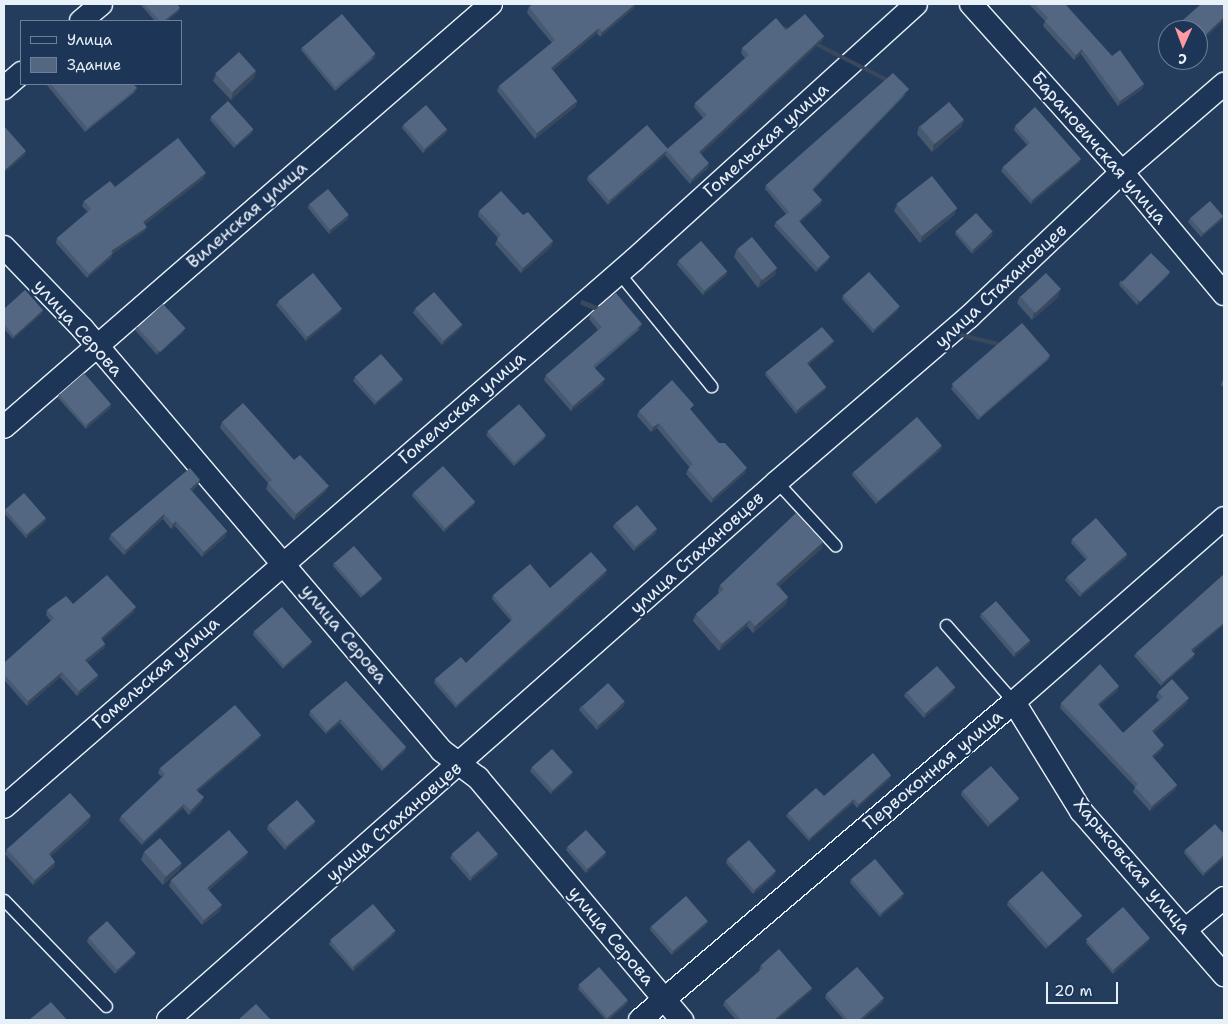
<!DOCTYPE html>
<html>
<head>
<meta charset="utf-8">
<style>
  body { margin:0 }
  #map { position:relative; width:1228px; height:1024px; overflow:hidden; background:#253d5d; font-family:"Shantell Sans",sans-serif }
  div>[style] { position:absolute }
  .roads { filter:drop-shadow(1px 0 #e8f1f8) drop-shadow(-1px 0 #e8f1f8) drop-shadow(0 1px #e8f1f8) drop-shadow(0 -1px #e8f1f8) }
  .service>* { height:11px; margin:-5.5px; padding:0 5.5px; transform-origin:5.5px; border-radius:5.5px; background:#1d3557 }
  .minor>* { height:22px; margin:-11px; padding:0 11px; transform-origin:11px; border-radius:11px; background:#1d3557 }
  .wall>* { inset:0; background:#475970 }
  .shaded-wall>* { inset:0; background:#3a485b; transform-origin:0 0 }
  .building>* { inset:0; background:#536782; transform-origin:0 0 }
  span { translate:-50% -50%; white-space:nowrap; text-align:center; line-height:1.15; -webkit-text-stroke:4px #1d3557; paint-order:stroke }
  .street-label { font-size:18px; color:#e8f1f8 }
  .frame { position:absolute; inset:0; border:5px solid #e8f1f8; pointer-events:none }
  .legend { position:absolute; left:20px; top:20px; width:162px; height:65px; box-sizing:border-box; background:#1d3557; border:1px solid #6e8097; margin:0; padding:6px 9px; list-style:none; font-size:15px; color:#e8f1f8 }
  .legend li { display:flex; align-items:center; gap:10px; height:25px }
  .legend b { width:25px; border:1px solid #6e8097 }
  .north { position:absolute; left:1158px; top:20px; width:50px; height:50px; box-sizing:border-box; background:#1d3557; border:1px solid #6e8097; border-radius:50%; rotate:182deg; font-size:14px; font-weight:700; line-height:20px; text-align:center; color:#e8f1f8 }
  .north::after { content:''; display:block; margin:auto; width:18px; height:22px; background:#ff9aa2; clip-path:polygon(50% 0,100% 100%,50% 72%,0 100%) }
  .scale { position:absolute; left:1046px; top:982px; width:72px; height:22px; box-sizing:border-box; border:2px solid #e8f1f8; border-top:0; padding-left:6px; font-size:15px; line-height:18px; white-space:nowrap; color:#e8f1f8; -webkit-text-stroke:4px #1d3557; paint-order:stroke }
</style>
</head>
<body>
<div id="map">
  <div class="roads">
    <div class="service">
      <div style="left:619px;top:273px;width:146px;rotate:50.8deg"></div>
      <div style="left:777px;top:482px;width:86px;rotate:47.4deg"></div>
      <div style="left:946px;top:625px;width:103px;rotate:48.6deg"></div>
      <div style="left:4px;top:900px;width:147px;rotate:46.1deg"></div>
    </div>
    <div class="minor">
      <div style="left:971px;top:4px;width:226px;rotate:48.1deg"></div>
      <div style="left:1122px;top:172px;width:159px;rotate:50.1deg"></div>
      <div style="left:81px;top:21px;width:26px;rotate:-40deg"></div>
      <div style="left:4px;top:88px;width:23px;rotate:-41deg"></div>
      <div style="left:4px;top:247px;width:112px;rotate:46.1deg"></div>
      <div style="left:82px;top:328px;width:555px;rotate:49.6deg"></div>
      <div style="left:442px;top:751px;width:45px;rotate:36.9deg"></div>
      <div style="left:478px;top:778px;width:317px;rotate:49.9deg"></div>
      <div style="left:4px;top:427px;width:645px;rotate:-40.98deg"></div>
      <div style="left:1014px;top:702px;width:128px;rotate:58.4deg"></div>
      <div style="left:1081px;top:811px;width:218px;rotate:48.9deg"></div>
      <div style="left:4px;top:807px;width:836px;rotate:-40.97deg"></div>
      <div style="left:635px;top:259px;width:379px;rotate:-42.2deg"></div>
      <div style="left:1186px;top:929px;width:49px;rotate:-39.2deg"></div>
      <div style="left:168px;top:1020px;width:813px;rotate:-41.46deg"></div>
      <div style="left:777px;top:482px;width:253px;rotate:-40.7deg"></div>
      <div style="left:969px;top:317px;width:211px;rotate:-43.5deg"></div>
      <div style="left:1122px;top:172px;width:135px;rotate:-40.8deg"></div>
      <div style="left:640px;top:1020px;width:491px;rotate:-40.4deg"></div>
      <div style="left:1014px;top:702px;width:279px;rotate:-41.2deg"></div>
    </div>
  </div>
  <div class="wall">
    <div style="clip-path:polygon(140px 4px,177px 4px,179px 11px,167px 21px,155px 21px)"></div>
    <div style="clip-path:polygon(533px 4px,635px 4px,634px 8px,600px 37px,597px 33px,553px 70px,577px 101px,576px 106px,535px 139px,497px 91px,499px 86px,552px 43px,527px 13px,529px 7px)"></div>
    <div style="clip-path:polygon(1029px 4px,1065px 4px,1112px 56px,1144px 84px,1142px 89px,1118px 106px,1081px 54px,1074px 60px,1043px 26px,1045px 21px)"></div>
    <div style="clip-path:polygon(1224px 4px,1224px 20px,1199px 43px,1198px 41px,1198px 30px,1188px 30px,1182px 24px,1183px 20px)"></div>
    <div style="clip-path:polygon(786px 30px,824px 36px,822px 41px,701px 153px,708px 168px,690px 184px,665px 155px,608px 205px,587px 180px,588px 176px,668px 149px,703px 118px,694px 107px,695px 103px,745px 58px,741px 53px,742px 48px)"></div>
    <div style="clip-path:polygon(302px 47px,375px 54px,374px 58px,335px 91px,301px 50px)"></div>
    <div style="clip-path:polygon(256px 71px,254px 78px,231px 100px,213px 81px,216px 74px)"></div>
    <div style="clip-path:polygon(46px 84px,133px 84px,137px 88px,135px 92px,85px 132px)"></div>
    <div style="clip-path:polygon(907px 93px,813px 190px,821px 204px,800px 222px,828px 261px,816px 272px,774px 226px,776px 222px,786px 214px,765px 189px,766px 185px)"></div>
    <div style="clip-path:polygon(211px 116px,252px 133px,234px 148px,210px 120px)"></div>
    <div style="clip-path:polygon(964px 120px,961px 127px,932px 152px,917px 134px,919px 126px)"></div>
    <div style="clip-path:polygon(403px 125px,447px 129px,446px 133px,423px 153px,402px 128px)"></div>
    <div style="clip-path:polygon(1015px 126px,1080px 162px,1031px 204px,1001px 171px,1003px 167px,1027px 145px,1014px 130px)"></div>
    <div style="clip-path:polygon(204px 178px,145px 224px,145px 231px,112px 254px,111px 258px,87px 278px,56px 243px,57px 238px,88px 212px,82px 206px,84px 201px,115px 187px)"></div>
    <div style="clip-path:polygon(309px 204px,348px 219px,329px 234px,308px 208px)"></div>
    <div style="clip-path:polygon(897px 204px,957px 208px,954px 215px,920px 243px,894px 211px)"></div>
    <div style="clip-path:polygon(479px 211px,523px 215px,552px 246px,521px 273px,495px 244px,498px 238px,478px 216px)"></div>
    <div style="clip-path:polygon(1223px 216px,1222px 220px,1201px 237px,1188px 222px,1190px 218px)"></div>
    <div style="clip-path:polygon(956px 231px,992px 236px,972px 254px,955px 234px)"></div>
    <div style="clip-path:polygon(737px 249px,775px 275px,758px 288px,734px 257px)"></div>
    <div style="clip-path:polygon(678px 261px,727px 271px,726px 275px,703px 295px,677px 265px)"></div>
    <div style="clip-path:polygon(1168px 276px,1137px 305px,1119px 285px,1120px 281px)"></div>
    <div style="clip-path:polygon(843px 295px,898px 310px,873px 333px,842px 299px)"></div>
    <div style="clip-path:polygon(1020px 296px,1058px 297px,1032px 320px,1017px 303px)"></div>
    <div style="clip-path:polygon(278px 302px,341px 312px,306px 341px,276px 305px)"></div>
    <div style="clip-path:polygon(4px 309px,43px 310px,41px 314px,13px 339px,4px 329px)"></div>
    <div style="clip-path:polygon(415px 309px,462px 324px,461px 328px,442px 345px,413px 313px)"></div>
    <div style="clip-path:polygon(590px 314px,640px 329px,595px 368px,603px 384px,571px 411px,544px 380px,546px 375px,598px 330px,589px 319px)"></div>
    <div style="clip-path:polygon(137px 327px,185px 328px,183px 332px,157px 355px,135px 330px)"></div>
    <div style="clip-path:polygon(832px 345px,808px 364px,826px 387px,825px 390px,796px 414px,765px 375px,766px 372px)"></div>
    <div style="clip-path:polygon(1050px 355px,1049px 359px,978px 420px,951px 389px,953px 385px)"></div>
    <div style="clip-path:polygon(355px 377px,403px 379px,402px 382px,375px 405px,353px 381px)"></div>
    <div style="clip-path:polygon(1224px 379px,1224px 388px,1221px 385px,1222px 381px)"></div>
    <div style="clip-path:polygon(59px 394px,111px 404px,110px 408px,86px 429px,58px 398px)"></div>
    <div style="clip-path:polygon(691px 410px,745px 473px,711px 503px,686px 474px,688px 469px,690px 468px,657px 428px,651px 432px,637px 416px,639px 411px,692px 410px)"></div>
    <div style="clip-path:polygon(222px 422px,294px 460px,326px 491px,294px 520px,266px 489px,268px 483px,220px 428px)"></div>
    <div style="clip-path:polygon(488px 432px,546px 435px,545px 438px,514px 466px,486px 435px)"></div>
    <div style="clip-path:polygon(941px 450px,876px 504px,852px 475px,853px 472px)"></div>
    <div style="clip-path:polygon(198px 485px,192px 491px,227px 531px,225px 537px,202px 557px,175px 526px,171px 529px,163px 519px,124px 555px,109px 539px,111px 534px)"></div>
    <div style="clip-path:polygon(413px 493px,475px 502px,473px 506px,444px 532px,412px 496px)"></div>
    <div style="clip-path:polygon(5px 509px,46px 518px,45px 522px,26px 538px,4px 513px)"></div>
    <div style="clip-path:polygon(615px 523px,656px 533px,634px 551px,613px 527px)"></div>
    <div style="clip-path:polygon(1072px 539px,1127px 554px,1126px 558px,1080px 597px,1065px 580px,1067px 577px,1086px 560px,1071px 543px)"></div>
    <div style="clip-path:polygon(823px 542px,821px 549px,779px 586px,788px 597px,786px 604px,753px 633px,747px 626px,719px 651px,693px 621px,696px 614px,719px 593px,718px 592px,720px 585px)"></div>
    <div style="clip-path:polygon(334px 562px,382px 578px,380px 582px,361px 598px,333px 566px)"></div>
    <div style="clip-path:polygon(606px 574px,456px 708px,434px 683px,435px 679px,466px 663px,511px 621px,492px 599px,493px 595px,550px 588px)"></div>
    <div style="clip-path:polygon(73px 604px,134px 612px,102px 640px,105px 644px,104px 648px,87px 662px,98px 675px,97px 679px,77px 696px,60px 677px,27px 706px,4px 680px,4px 663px,51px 621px,46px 615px,47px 610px)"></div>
    <div style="clip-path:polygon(981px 613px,1030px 640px,1029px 644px,1014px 657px,980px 617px)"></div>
    <div style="clip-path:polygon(254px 631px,311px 645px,283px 669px,253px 635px)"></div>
    <div style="clip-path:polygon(1193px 652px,1193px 658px,1161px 686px,1134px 656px,1136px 653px)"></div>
    <div style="clip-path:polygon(346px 681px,406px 747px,405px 751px,382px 771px,340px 723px,326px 734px,309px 715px,310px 711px)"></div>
    <div style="clip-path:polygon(1119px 686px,1117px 691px,1099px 706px,1123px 733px,1159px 700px,1156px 697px,1158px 692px,1187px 703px,1154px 733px,1162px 750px,1153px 757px,1177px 785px,1175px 790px,1150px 811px,1133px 792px,1135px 787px,1060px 708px,1061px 703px)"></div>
    <div style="clip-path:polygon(954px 691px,924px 718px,904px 696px,906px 692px)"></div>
    <div style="clip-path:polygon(581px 706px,624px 706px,597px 730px,579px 710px)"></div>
    <div style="clip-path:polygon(261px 735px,259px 739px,198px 791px,202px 802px,189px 815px,183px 808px,142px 845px,119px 820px,121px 816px,162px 777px,158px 773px,160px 768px)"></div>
    <div style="clip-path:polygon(532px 767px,571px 776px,551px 794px,530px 771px)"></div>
    <div style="clip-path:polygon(891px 775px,890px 779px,857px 808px,853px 803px,809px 841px,786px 816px,788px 813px,824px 796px)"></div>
    <div style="clip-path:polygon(962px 791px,1019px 798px,1017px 802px,988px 827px,961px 795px)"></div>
    <div style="clip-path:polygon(315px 821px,314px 825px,285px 850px,267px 829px,268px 825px)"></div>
    <div style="clip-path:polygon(89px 822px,51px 856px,55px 862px,54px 867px,33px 885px,5px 854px,7px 849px)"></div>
    <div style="clip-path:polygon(1224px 834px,1224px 858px,1203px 876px,1184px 853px,1185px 850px)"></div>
    <div style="clip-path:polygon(567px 847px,605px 856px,586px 873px,566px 850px)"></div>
    <div style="clip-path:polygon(144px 852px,182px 863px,179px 870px,163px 885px,141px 860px)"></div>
    <div style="clip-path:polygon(248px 852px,246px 857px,209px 890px,220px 911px,202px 925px,169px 886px,171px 880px)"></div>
    <div style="clip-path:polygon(498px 854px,497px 858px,470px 881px,450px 858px,452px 855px)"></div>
    <div style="clip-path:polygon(727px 859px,775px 875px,753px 894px,726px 863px)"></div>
    <div style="clip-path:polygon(851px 879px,903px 897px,880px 917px,850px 883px)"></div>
    <div style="clip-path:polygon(1008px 901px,1082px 916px,1080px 919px,1046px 949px,1007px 905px)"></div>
    <div style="clip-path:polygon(708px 921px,707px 924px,672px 955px,650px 930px,651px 926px)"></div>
    <div style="clip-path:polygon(395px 934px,353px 971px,329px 944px,331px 941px)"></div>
    <div style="clip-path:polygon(88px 938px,134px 957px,115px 974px,87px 942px)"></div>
    <div style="clip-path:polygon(1087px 940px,1149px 941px,1113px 974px,1086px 943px)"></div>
    <div style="clip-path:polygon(761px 965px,812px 988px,811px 991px,777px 1020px,736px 1020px,723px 1005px,725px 1001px,760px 970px,759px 969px)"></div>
    <div style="clip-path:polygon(579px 985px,627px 1004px,608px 1020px,606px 1020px,578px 989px)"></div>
    <div style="clip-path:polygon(826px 994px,883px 1002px,862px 1020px,844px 1020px,825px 998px)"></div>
  </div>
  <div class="shaded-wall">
    <div style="clip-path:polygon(635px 4px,634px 8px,600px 37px,602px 32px)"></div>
    <div style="clip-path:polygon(180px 8px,179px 11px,167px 21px,164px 21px)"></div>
    <div style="clip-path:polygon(1224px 17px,1224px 20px,1199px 43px,1201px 39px)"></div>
    <div style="clip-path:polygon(599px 28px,597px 33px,549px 73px,551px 68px)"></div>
    <div style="clip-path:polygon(824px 36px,822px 41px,698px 157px,699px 152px)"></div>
    <div style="clip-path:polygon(1082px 49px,1081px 54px,1074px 60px,1076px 55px)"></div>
    <div style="left:375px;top:54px;width:4px;height:51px;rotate:104deg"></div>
    <div style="clip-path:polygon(256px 71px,254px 78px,231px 100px,233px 92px)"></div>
    <div style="clip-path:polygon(1144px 84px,1142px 89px,1118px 106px,1120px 101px)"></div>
    <div style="left:137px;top:88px;width:4px;height:64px;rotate:117deg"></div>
    <div style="left:909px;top:89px;width:4px;height:139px;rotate:117deg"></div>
    <div style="clip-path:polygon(577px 101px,576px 106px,535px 139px,537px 133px)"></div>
    <div style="clip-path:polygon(964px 120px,961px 127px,932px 152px,934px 144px)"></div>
    <div style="clip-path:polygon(253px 129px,252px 133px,234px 148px,236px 145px)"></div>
    <div style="clip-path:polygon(447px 129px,446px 133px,423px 153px,425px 149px)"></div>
    <div style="clip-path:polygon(26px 151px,25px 155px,4px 173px,4px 171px)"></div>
    <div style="clip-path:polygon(666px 151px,665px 155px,608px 205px,610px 201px)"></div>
    <div style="clip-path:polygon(1081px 159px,1080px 162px,1031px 204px,1032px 200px)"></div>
    <div style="clip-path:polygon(709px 163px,708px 168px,690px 184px,692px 179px)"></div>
    <div style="clip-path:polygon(206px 173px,204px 178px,142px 227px,143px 222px)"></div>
    <div style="clip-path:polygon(822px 200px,821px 204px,798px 224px,799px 221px)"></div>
    <div style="clip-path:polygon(957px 208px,954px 215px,920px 243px,922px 236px)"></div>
    <div style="clip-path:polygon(349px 215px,348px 219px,329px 234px,330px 230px)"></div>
    <div style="clip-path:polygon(1223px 216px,1222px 220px,1201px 237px,1203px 234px)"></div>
    <div style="clip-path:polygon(147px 227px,145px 231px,112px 254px,111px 258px,87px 278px,89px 274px,111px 251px)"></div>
    <div style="clip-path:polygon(993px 232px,992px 236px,972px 254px,973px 250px)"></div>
    <div style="clip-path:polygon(553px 241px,552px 246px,521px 273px,523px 268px)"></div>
    <div style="clip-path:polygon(830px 257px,828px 261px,816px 272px,818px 268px)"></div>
    <div style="clip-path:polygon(777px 268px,775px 275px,758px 288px,761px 280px)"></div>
    <div style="clip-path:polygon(727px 271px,726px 275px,703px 295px,704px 291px)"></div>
    <div style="clip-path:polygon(1170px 272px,1168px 276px,1137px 305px,1138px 301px)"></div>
    <div style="clip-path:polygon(1061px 289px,1058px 297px,1032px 320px,1034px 312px)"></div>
    <div style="clip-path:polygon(900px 306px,898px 310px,873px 333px,874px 330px)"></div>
    <div style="clip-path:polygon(342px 309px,341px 312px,306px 341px,307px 337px)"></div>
    <div style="clip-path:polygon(43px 310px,41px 314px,13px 339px,14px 336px)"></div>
    <div style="clip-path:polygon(462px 324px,461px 328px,442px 345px,443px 341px)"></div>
    <div style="left:642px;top:324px;width:5px;height:65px;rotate:112deg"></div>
    <div style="clip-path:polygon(185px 328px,183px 332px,157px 355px,158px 351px)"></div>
    <div style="clip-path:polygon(834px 341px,832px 345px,806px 367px,807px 363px)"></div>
    <div style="left:1050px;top:355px;width:4px;height:94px;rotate:104deg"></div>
    <div style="clip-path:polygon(403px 379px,402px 382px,375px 405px,376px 402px)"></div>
    <div style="clip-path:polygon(605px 379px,603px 384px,571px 411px,573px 406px)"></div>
    <div style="clip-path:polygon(826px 387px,825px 390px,796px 414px,797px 410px)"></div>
    <div style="clip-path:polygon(111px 404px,110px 408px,86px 429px,87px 425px)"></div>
    <div style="clip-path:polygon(659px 423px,657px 428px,651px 432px,653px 427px)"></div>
    <div style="left:546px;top:435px;width:3px;height:42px;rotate:108deg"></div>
    <div style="clip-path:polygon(942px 446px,941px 450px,876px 504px,878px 501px)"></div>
    <div style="clip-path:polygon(747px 468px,745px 473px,711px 503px,713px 498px)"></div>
    <div style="clip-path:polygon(200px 480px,198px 485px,188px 495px,190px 489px)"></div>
    <div style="clip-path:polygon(329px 486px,326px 491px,294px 520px,296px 514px)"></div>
    <div style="clip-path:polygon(475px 502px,473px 506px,444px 532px,445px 528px)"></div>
    <div style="clip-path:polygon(164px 514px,163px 519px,124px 555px,126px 550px)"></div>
    <div style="clip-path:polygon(46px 518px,45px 522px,26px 538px,27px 534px)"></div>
    <div style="clip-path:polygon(176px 521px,175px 526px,171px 529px,173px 524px)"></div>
    <div style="clip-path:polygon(657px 529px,656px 533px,634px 551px,635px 548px)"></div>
    <div style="clip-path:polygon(227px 531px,225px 537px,202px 557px,204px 552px)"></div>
    <div style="clip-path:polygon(823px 542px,821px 549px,774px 591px,776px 584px)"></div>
    <div style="clip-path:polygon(1127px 554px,1126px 558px,1080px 597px,1082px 593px)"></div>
    <div style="clip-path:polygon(607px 570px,606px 574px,456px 708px,457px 705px)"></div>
    <div style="clip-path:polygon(382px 578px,380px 582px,361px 598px,362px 595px)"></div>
    <div style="clip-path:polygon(788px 597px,786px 604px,753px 633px,755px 626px)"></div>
    <div style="clip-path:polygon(136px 607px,134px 612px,99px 643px,101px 638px)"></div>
    <div style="clip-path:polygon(750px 620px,747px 626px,719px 651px,722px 644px)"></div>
    <div style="clip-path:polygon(1224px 623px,1224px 625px,1190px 654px,1191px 650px)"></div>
    <div style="clip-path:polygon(1030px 640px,1029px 644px,1014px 657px,1015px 653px)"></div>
    <div style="clip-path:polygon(312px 642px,311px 645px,283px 669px,285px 665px)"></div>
    <div style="clip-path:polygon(105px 644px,104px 648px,84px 664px,85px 660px)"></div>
    <div style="clip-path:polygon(1195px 654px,1193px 658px,1161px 686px,1163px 682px)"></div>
    <div style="clip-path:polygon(62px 672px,60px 677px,27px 706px,28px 701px)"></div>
    <div style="clip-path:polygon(98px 675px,97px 679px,77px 696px,79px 691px)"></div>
    <div style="clip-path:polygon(1119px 686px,1117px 691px,1096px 709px,1098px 704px)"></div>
    <div style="clip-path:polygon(955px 687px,954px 691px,924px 718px,925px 714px)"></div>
    <div style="clip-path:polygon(1189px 698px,1187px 703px,1151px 736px,1152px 731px)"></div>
    <div style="clip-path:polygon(625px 702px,624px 706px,597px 730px,598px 726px)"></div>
    <div style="clip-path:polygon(341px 719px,340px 723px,326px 734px,327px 731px)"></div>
    <div style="clip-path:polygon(261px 735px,259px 739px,195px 794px,196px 790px)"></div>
    <div style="clip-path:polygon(1164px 745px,1162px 750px,1150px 761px,1152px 756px)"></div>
    <div style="clip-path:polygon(406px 747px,405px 751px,382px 771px,384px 768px)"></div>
    <div style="clip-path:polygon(573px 772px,571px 776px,551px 794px,552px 791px)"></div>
    <div style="clip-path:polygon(891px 775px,890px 779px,857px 808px,859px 804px)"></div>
    <div style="clip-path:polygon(1177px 785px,1175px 790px,1150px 811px,1152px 806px)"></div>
    <div style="clip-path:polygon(204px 797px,202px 802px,189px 815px,191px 810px)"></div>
    <div style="clip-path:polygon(1019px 798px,1017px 802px,988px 827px,990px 823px)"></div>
    <div style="clip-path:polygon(854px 799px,853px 803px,809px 841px,810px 838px)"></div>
    <div style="clip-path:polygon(184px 804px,183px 808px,142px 845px,144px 841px)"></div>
    <div style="clip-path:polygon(91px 816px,89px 822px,47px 860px,49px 854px)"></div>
    <div style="clip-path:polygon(315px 821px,314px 825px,285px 850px,287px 846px)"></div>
    <div style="clip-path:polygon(248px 852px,246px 857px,205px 893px,207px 888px)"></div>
    <div style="clip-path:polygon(606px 852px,605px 856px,586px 873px,587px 869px)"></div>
    <div style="clip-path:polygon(498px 854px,497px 858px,470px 881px,472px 877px)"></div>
    <div style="clip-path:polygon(1224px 855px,1224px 858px,1203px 876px,1204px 873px)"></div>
    <div style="clip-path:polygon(55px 862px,54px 867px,33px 885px,35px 880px)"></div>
    <div style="clip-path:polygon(182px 863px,179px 870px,163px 885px,165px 877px)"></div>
    <div style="clip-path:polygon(776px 871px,775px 875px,753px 894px,755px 890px)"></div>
    <div style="clip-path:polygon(904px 894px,903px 897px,880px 917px,881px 914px)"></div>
    <div style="clip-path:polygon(222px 905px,220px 911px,202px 925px,204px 920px)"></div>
    <div style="clip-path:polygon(1082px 916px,1080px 919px,1046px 949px,1048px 945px)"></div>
    <div style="clip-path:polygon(708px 921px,707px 924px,672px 955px,673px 951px)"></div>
    <div style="clip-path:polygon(396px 931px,395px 934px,353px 971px,354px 967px)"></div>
    <div style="clip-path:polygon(1150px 938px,1149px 941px,1113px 974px,1114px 970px)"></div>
    <div style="clip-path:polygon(136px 953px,134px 957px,115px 974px,117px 970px)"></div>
    <div style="clip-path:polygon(812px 988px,811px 991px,777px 1020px,774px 1020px)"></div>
    <div style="clip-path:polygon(884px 998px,883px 1002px,862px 1020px,859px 1020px)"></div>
    <div style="clip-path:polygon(628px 1000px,627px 1004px,607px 1020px,608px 1017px)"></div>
  </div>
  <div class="building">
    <div style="clip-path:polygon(144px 4px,177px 4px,180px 8px,164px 21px,160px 21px)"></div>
    <div style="clip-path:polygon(533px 4px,635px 4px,602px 32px,599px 28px,551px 68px,577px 101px,537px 133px,499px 86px,555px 40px,529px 7px)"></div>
    <div style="clip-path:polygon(1035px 4px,1065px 4px,1112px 56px,1120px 50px,1144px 84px,1120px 101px,1082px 49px,1076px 55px,1045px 21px,1048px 18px)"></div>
    <div style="clip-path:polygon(1201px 4px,1224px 4px,1224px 17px,1201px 39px,1198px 36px,1198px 30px,1192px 30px,1183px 20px)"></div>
    <div style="left:342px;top:14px;width:52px;height:52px;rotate:50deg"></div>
    <div style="clip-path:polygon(805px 14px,824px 36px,699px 152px,709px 163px,692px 179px,666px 150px,707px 115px,695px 103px,749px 55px,742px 48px,776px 18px,786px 30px)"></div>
    <div style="left:239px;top:52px;width:25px;height:32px;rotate:48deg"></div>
    <div style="clip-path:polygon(893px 73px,909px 89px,812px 189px,822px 200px,799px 221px,830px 257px,818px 268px,776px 222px,789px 212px,766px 185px)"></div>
    <div style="clip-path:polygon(51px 84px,133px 84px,137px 88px,87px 128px)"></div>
    <div style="left:228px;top:101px;width:38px;height:23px;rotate:48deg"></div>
    <div style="left:949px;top:102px;width:23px;height:38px;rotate:50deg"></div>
    <div style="left:426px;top:105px;width:32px;height:30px;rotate:49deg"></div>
    <div style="clip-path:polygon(1035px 107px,1081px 159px,1032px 200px,1003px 167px,1030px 143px,1015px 126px)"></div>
    <div style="left:647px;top:125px;width:32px;height:78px;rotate:49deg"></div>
    <div style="clip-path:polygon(4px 126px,26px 151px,4px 171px)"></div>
    <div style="clip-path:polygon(178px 138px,206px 173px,143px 222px,147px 227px,111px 251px,113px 253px,89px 274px,57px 238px,91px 209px,84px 201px,110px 181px,115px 187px)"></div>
    <div style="left:932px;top:176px;width:41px;height:45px;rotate:52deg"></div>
    <div style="left:328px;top:189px;width:33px;height:24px;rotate:51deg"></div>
    <div style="clip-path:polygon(501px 191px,523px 215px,528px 212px,553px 241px,523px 268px,497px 239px,501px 235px,479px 211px)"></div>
    <div style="left:1210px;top:201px;width:20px;height:26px;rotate:49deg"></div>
    <div style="left:976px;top:213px;width:25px;height:27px;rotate:48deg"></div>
    <div style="left:752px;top:237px;width:40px;height:19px;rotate:51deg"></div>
    <div style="left:701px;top:241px;width:40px;height:30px;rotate:49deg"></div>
    <div style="left:1151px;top:253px;width:27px;height:42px;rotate:45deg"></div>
    <div style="left:869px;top:272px;width:46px;height:35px;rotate:48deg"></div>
    <div style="left:313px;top:273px;width:46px;height:45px;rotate:51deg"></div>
    <div style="left:1046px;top:273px;width:22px;height:35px;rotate:47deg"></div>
    <div style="clip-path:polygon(25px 290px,43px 310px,14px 336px,4px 324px,4px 309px)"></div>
    <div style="left:434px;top:292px;width:43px;height:25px;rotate:49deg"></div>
    <div style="clip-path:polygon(616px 293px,642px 324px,593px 366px,605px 379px,573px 406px,546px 375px,602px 327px,590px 314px)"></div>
    <div style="left:163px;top:304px;width:33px;height:35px;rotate:47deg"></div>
    <div style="left:1022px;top:323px;width:43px;height:93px;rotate:49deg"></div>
    <div style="clip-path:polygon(822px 327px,834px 341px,807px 363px,826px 387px,797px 410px,766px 372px)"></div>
    <div style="left:381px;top:354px;width:33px;height:35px;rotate:49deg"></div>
    <div style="left:84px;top:373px;width:41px;height:33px;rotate:49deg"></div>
    <div style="clip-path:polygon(672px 380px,694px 405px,690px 409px,718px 443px,725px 443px,747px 468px,713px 498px,688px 469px,693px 464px,659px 423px,653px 427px,639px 411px)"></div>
    <div style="clip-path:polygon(243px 403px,294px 460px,300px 455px,329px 486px,296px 514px,268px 483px,272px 480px,222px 422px)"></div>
    <div style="left:519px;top:404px;width:41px;height:42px;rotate:49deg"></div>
    <div style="left:917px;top:417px;width:38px;height:84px;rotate:49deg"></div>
    <div style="left:443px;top:466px;width:48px;height:40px;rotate:48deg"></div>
    <div style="clip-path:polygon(190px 468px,200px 480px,190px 489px,227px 531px,204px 552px,176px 521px,173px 524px,164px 514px,126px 550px,111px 534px)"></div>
    <div style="left:24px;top:493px;width:33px;height:25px;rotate:49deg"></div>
    <div style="left:637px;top:505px;width:31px;height:28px;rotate:50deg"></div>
    <div style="clip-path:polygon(796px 513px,823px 542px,776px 584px,788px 597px,755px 626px,750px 620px,722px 644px,696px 614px,724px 589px,720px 585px)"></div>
    <div style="clip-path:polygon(1096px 518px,1127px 554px,1082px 593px,1067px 577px,1088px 558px,1072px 539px)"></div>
    <div style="left:354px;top:546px;width:43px;height:26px;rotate:49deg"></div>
    <div style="clip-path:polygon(591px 552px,607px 570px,457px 705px,435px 679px,461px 657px,466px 663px,513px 619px,493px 595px,530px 564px,550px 588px)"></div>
    <div style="clip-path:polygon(1224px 574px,1224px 623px,1191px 650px,1195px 654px,1163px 682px,1136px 653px)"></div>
    <div style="clip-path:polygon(107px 575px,136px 607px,101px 638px,105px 644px,85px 660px,98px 675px,79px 691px,62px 672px,28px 701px,4px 674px,4px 663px,54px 618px,47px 610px,66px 596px,73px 604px)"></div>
    <div style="left:996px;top:601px;width:52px;height:19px;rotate:49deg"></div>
    <div style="left:282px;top:607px;width:46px;height:37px;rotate:49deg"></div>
    <div style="clip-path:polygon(1100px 664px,1119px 686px,1098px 704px,1123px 733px,1163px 697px,1158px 692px,1172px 679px,1189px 698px,1152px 731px,1164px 745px,1152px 756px,1177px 785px,1152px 806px,1135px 787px,1138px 784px,1061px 703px)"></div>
    <div style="left:937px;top:666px;width:28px;height:40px;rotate:49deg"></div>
    <div style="clip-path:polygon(346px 681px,406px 747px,384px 768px,341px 719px,327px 731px,310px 711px)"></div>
    <div style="left:608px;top:683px;width:25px;height:35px;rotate:48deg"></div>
    <div style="clip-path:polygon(235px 705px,261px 735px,196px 790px,204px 797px,191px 810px,184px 804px,144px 841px,121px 816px,165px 775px,160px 768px)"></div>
    <div style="left:552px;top:749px;width:31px;height:27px;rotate:48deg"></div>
    <div style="clip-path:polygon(873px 753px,891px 775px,859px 804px,854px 799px,810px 838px,788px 813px,816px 788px,824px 796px)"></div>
    <div style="left:991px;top:766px;width:43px;height:38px;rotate:49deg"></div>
    <div style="clip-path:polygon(70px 793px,91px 816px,49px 854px,55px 862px,35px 880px,7px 849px)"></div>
    <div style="left:297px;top:800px;width:28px;height:38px;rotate:49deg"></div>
    <div style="clip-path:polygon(1215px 824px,1224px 834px,1224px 855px,1204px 873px,1185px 850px)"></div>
    <div style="clip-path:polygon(229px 830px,248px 852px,207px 888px,222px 905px,204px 920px,171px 880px)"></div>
    <div style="left:586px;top:830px;width:30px;height:25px;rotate:48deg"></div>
    <div style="left:478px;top:831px;width:30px;height:35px;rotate:49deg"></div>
    <div style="left:160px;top:838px;width:33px;height:21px;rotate:49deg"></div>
    <div style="left:749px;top:840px;width:41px;height:29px;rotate:49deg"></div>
    <div style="left:875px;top:859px;width:45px;height:31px;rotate:50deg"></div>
    <div style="left:1042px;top:871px;width:60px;height:45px;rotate:48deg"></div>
    <div style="left:686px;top:896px;width:33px;height:46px;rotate:49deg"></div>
    <div style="left:373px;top:904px;width:35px;height:56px;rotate:50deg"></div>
    <div style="left:1123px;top:907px;width:41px;height:49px;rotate:49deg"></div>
    <div style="left:107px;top:921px;width:43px;height:25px;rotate:48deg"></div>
    <div style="clip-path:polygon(779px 949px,812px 988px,774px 1020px,741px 1020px,725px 1001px,763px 968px,761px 965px)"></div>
    <div style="left:599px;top:967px;width:44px;height:27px;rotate:49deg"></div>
    <div style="clip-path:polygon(857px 967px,884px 998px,859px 1020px,848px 1020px,826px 994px)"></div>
    <div style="clip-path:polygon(51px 1002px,67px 1020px,29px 1020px)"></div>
    <div style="clip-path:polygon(256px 1004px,271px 1020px,238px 1020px)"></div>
  </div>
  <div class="street-label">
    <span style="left:766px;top:140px;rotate:-42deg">Гомельская улица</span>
    <span style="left:1099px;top:148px;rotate:49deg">Барановичская улица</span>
    <span style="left:247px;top:215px;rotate:-41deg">Виленская улица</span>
    <span style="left:1001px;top:286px;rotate:-43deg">улица Стахановцев</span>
    <span style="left:78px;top:328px;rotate:48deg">улица Серова</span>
    <span style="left:462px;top:408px;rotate:-41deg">Гомельская улица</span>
    <span style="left:697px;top:553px;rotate:-42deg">улица Стахановцев</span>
    <span style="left:344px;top:634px;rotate:50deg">улица Серова</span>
    <span style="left:156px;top:673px;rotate:-41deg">Гомельская улица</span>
    <span style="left:933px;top:770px;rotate:-40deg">Первоконная улица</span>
    <span style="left:394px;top:822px;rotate:-41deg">улица Стахановцев</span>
    <span style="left:1132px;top:866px;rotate:50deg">Харьковская улица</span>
    <span style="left:611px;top:936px;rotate:50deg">улица Серова</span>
  </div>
  <div class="frame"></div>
  <ul class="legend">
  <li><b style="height:6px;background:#1d3557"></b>Улица</li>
  <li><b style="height:14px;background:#536782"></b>Здание</li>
  </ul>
  <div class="north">С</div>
  <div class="scale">20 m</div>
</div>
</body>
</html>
